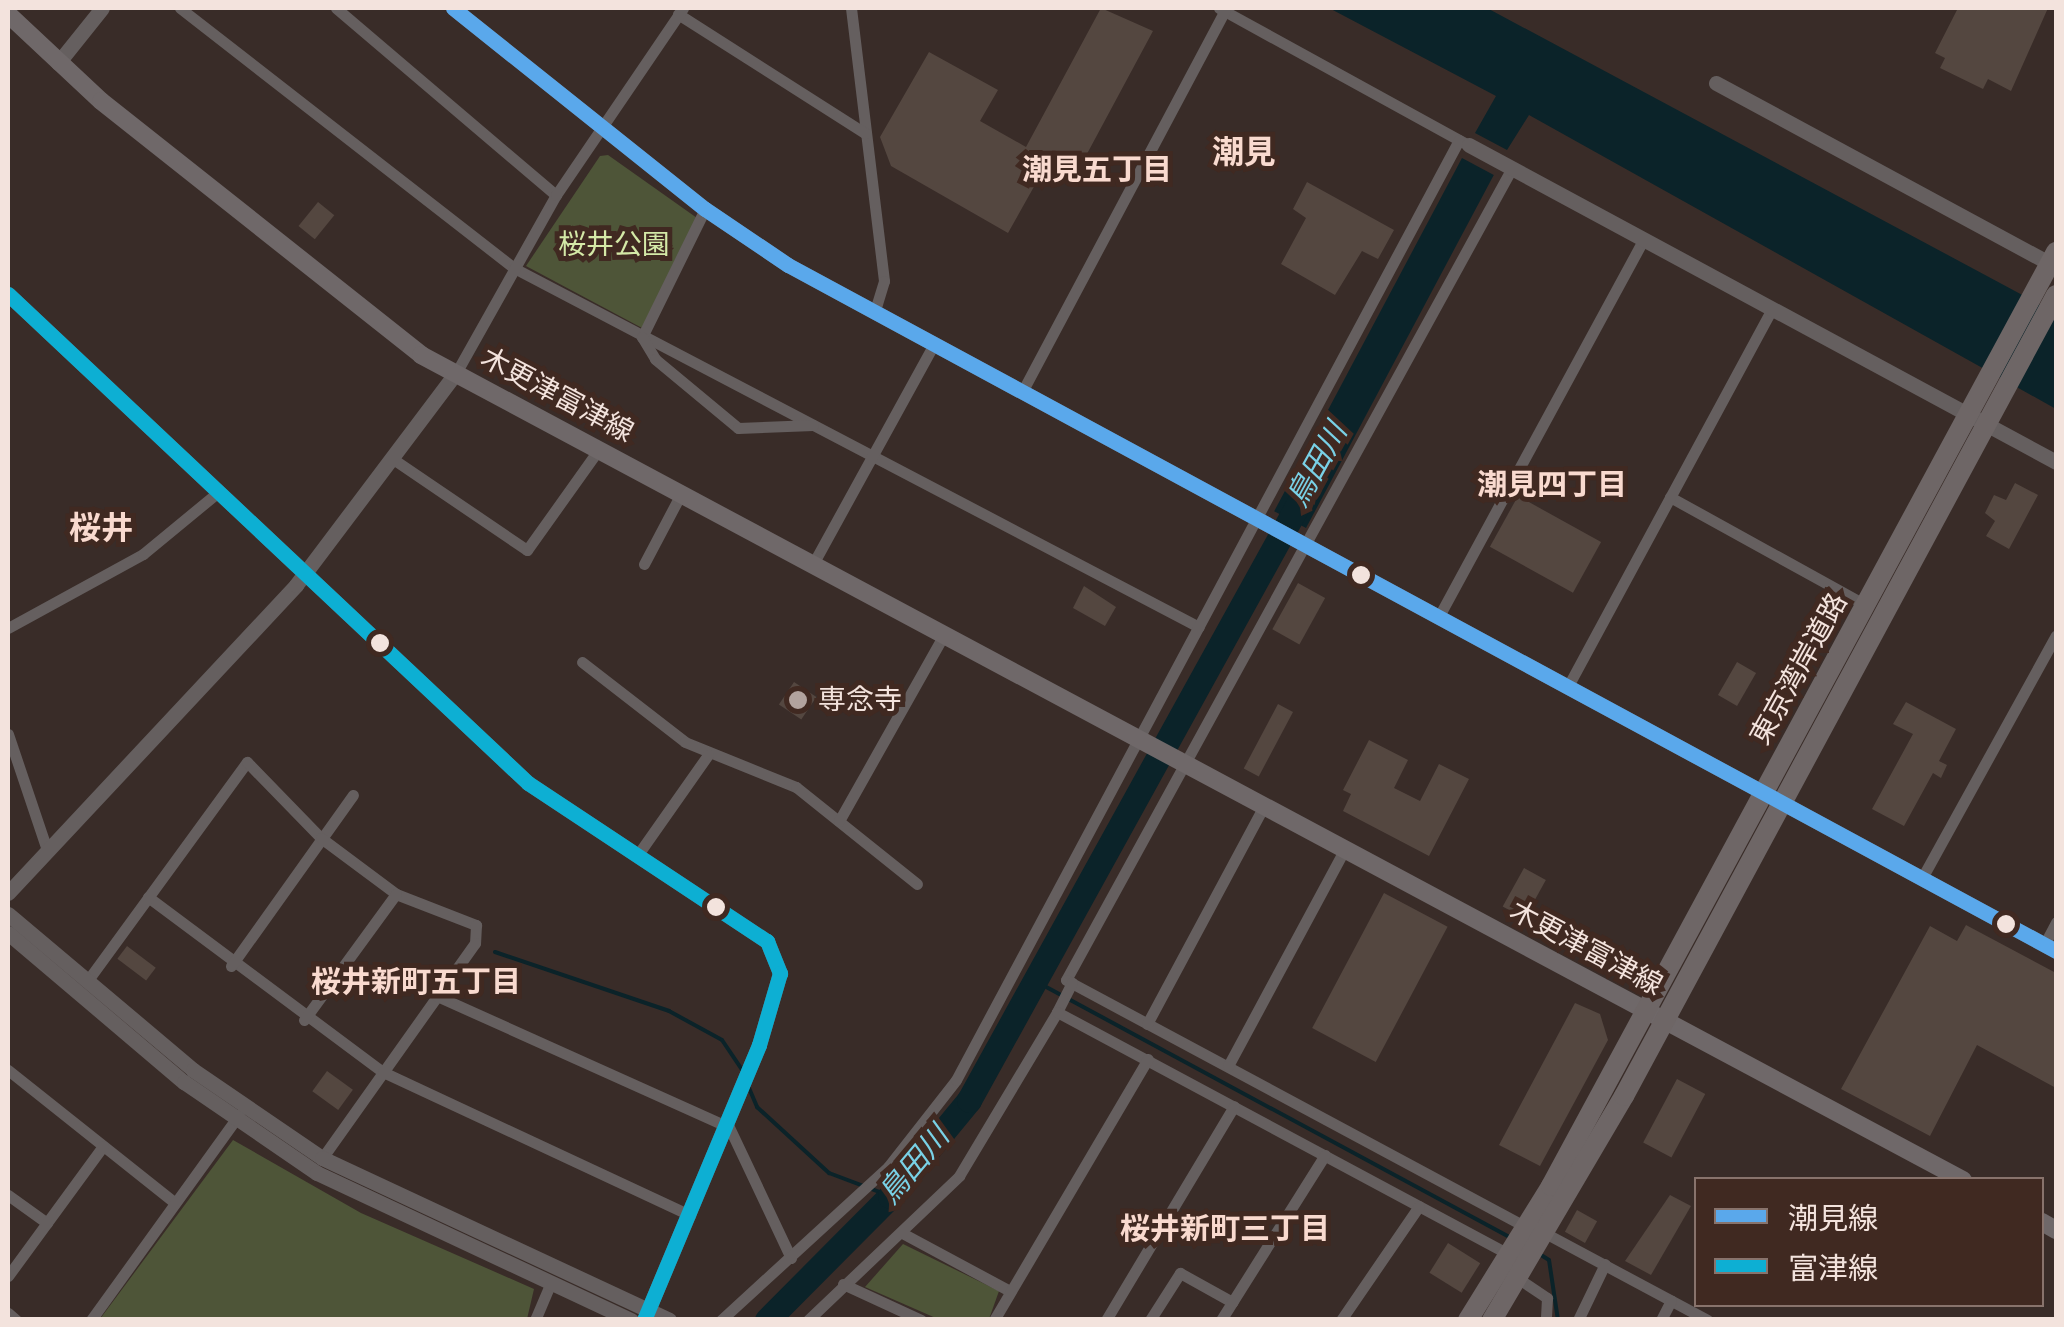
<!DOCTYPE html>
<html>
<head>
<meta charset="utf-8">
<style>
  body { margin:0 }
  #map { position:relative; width:2064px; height:1327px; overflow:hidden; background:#392c28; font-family:"Roboto Condensed","Noto Sans JP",sans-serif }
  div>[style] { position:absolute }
  .green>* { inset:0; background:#4e5538 }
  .water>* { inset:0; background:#0b2329; transform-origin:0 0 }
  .stream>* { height:4px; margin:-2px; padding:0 2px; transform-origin:2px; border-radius:2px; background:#0b2329 }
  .river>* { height:25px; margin:-12.5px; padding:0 12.5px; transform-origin:12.5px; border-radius:12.5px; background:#0b2329 }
  .building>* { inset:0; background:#544740; transform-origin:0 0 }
  .minor>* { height:11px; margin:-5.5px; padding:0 5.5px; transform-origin:5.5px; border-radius:5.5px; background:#655f5f }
  .tertiary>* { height:15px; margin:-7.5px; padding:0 7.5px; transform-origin:7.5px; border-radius:7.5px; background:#655f5f }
  .primary>* { height:18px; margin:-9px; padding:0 9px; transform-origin:9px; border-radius:9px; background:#6f6869 }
  .trunk>* { height:20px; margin:-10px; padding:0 10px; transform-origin:10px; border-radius:10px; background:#6e6666 }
  .bus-1>* { height:15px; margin:-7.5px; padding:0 7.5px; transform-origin:7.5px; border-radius:7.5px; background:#5aa8eb }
  .bus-2>* { height:15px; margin:-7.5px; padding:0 7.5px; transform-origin:7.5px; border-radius:7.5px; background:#0dafd3 }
  .dots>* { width:28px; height:28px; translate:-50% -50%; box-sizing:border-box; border:5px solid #402921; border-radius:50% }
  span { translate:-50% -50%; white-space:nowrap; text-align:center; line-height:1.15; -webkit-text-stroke:10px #402921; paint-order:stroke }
  .park-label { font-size:28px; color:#d4e9a7 }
  .street-label { font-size:28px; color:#f3e3dd }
  .poi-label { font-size:28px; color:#f3e3dd }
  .left { translate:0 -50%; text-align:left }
  .neighbourhood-label { font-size:30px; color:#f9dacf; font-weight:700 }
  .water-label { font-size:30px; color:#79d1e6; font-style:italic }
  .quarter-label { font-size:32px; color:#f9dacf; font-weight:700 }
  .frame { position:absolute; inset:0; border:10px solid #f3e3dd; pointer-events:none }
  .legend { position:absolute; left:1694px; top:1177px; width:350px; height:130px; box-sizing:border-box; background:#402921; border:2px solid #88736c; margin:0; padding:12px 18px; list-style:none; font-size:30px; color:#f3e3dd }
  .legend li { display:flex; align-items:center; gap:20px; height:50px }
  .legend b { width:50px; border:2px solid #88736c }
</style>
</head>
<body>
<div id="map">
  <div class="green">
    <div style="clip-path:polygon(608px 155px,697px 218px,644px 329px,526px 266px,600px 156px)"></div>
    <div style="clip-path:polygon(233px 1140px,361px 1213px,534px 1289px,527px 1319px,100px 1319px)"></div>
    <div style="clip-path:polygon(903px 1244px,999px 1291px,989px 1319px,938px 1319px,865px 1287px)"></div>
  </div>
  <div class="water">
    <div style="clip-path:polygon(1329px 8px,1487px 8px,2056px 313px,2056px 409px,1529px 115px,1507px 150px,1475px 133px,1496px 96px)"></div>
    <div style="left:1462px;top:158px;width:36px;height:400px;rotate:28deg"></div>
  </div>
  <div class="stream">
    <div style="left:495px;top:952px;width:184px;rotate:18.7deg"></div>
    <div style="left:669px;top:1011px;width:60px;rotate:28.7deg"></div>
    <div style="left:722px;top:1040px;width:36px;rotate:56deg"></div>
    <div style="left:1037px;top:982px;width:539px;rotate:28.37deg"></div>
    <div style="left:749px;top:1088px;width:21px;rotate:67deg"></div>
    <div style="left:757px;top:1107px;width:98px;rotate:42.5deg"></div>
    <div style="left:829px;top:1173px;width:65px;rotate:20.7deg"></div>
    <div style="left:1541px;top:1255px;width:9px;rotate:32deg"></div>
    <div style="left:1549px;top:1260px;width:61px;rotate:81.5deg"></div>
  </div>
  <div class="river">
    <div style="left:767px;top:1320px;width:175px;rotate:-45.2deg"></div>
    <div style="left:890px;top:1196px;width:124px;rotate:-50.5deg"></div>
    <div style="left:969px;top:1100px;width:697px;rotate:-61.08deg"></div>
  </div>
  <div class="building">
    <div style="clip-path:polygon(1101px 8px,1153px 31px,1081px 165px,1054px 151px,1008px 233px,891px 166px,880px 137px,929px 52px,998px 90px,980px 121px,1026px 147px)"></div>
    <div style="clip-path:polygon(1958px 8px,2048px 8px,2011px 91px,1988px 79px,1983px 89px,1940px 68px,1945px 58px,1935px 53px)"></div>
    <div style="clip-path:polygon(1307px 182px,1394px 230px,1378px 259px,1362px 251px,1335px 295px,1281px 264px,1306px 218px,1293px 209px)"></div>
    <div style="left:318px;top:202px;width:21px;height:31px;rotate:39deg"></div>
    <div style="clip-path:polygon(2015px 483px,2038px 495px,2009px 549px,1986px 536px,1995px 521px,1985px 513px,1994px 495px,2006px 500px)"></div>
    <div style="left:1518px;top:496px;width:95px;height:58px;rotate:29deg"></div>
    <div style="left:1298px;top:583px;width:31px;height:53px;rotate:29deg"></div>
    <div style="clip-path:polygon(1084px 586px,1116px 607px,1105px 626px,1073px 608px)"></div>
    <div style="left:1737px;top:662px;width:22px;height:38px;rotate:30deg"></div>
    <div style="left:794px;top:682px;width:27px;height:27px;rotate:34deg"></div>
    <div style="clip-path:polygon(1906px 702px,1956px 729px,1939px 761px,1947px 765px,1941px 778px,1933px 773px,1904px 826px,1872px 809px,1913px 734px,1893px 724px)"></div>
    <div style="left:1278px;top:704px;width:17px;height:73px;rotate:28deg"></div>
    <div style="clip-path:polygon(1369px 740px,1408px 760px,1394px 788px,1420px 801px,1439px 764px,1469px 779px,1429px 856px,1343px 811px,1351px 794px,1343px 790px)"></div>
    <div style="left:1524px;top:868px;width:25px;height:44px;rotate:29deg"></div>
    <div style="left:1384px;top:893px;width:72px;height:153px;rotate:28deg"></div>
    <div style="clip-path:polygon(1966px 925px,2056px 973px,2056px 1088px,1977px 1045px,1930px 1136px,1841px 1089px,1930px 926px,1957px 941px)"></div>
    <div style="left:127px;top:946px;width:36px;height:16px;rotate:37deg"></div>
    <div style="clip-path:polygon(1575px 1003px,1600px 1014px,1608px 1040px,1540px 1166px,1499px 1145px)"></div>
    <div style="left:327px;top:1071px;width:32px;height:25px;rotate:36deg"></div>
    <div style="left:1677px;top:1079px;width:32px;height:72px;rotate:28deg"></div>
    <div style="clip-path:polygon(1670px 1195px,1691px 1206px,1651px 1275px,1625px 1261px)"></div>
    <div style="left:1577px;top:1210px;width:23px;height:25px;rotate:29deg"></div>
    <div style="left:1448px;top:1243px;width:38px;height:35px;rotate:32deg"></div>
  </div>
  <div class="minor">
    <div style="left:180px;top:8px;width:423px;rotate:37.9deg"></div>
    <div style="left:514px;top:268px;width:773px;rotate:27.66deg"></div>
    <div style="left:336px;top:8px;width:289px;rotate:40.4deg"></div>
    <div style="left:851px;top:8px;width:275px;rotate:83.1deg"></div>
    <div style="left:884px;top:281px;width:31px;rotate:107deg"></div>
    <div style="left:1219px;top:8px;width:281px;rotate:28.8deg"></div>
    <div style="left:678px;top:14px;width:222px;rotate:32.5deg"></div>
    <div style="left:1512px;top:168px;width:926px;rotate:118.78deg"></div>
    <div style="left:1066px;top:980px;width:524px;rotate:28.23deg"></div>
    <div style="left:705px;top:209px;width:143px;rotate:116.2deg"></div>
    <div style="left:642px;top:337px;width:26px;rotate:59deg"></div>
    <div style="left:655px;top:359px;width:108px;rotate:39.7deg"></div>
    <div style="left:738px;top:428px;width:75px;rotate:-2.3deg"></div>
    <div style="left:456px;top:373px;width:204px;rotate:-60.7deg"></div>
    <div style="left:556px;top:195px;width:226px;rotate:-55.8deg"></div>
    <div style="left:1022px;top:392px;width:432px;rotate:-62deg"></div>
    <div style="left:393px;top:459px;width:162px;rotate:34.2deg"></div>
    <div style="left:527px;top:550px;width:124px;rotate:-54.5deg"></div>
    <div style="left:1670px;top:497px;width:224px;rotate:28.9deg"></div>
    <div style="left:644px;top:564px;width:81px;rotate:-62.2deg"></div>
    <div style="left:813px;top:564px;width:251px;rotate:-61.2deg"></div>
    <div style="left:1438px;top:618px;width:431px;rotate:-61.5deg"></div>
    <div style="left:8px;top:628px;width:154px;rotate:-28.7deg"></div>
    <div style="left:143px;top:554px;width:96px;rotate:-39.5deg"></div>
    <div style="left:582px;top:662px;width:130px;rotate:37.8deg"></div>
    <div style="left:685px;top:742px;width:120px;rotate:22.1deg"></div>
    <div style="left:796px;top:787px;width:155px;rotate:38.7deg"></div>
    <div style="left:1567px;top:688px;width:431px;rotate:-61.6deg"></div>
    <div style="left:8px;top:734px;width:122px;rotate:71.4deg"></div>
    <div style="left:839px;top:821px;width:214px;rotate:-60.6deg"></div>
    <div style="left:639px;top:853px;width:120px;rotate:-54.9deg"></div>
    <div style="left:1922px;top:878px;width:277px;rotate:-61.1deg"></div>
    <div style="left:148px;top:897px;width:293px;rotate:36.7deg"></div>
    <div style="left:383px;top:1072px;width:339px;rotate:25deg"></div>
    <div style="left:2044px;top:945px;width:26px;rotate:-62deg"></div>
    <div style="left:231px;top:966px;width:210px;rotate:-54.5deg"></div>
    <div style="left:88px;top:980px;width:270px;rotate:-53.9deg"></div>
    <div style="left:247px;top:762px;width:106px;rotate:45.8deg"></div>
    <div style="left:321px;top:838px;width:94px;rotate:36.7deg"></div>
    <div style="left:396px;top:894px;width:86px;rotate:21.2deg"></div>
    <div style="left:476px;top:925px;width:18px;rotate:93deg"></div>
    <div style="left:475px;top:943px;width:264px;rotate:125.4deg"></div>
    <div style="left:437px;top:996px;width:320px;rotate:24.2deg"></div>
    <div style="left:729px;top:1127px;width:145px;rotate:64.7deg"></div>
    <div style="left:1057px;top:1012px;width:33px;rotate:-63deg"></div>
    <div style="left:304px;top:1020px;width:156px;rotate:-53.9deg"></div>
    <div style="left:1147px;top:1024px;width:245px;rotate:-61.8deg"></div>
    <div style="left:1228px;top:1066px;width:244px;rotate:-61.7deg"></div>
    <div style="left:8px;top:1070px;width:213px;rotate:38.5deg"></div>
    <div style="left:8px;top:1195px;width:48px;rotate:35.7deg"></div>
    <div style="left:1545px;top:1233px;width:184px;rotate:28.2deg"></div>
    <div style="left:904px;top:1234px;width:120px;rotate:28.3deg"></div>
    <div style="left:8px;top:1276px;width:161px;rotate:-53.8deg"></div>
    <div style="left:1519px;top:1279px;width:34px;rotate:34deg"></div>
    <div style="left:1547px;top:1298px;width:22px;rotate:93deg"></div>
    <div style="left:843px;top:1284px;width:86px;rotate:24.8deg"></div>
    <div style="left:8px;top:1313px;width:11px;rotate:41deg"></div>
    <div style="left:91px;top:1320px;width:253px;rotate:-54.2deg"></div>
    <div style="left:535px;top:1320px;width:39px;rotate:-67deg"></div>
    <div style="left:721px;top:1320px;width:226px;rotate:-42.5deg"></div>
    <div style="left:888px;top:1167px;width:110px;rotate:-52deg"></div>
    <div style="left:956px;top:1080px;width:1066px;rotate:-61.85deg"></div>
    <div style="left:808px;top:1320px;width:209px;rotate:-43.6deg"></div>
    <div style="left:959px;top:1176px;width:191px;rotate:-59.1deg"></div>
    <div style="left:1057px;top:1012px;width:516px;rotate:28.2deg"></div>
    <div style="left:994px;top:1320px;width:303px;rotate:-59.5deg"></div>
    <div style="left:1106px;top:1320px;width:249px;rotate:-59.1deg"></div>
    <div style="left:1150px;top:1320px;width:56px;rotate:-57.4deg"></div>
    <div style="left:1180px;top:1273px;width:60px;rotate:29.1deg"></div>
    <div style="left:1221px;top:1320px;width:195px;rotate:-57.8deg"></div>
    <div style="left:1341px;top:1320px;width:138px;rotate:-55.6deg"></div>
    <div style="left:1578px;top:1320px;width:62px;rotate:-64.3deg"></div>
    <div style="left:1661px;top:1320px;width:22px;rotate:-63deg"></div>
  </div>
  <div class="tertiary">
    <div style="left:453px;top:8px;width:322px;rotate:38.6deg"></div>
    <div style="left:705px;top:209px;width:100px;rotate:34deg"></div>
    <div style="left:788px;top:265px;width:1442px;rotate:28.41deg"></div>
    <div style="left:58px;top:63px;width:70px;rotate:-51.3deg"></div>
    <div style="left:1716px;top:83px;width:387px;rotate:28.4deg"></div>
    <div style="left:1469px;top:145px;width:667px;rotate:28.37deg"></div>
    <div style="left:8px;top:294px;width:714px;rotate:43.24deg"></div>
    <div style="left:528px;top:783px;width:287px;rotate:33.5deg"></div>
    <div style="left:767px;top:941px;width:35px;rotate:68deg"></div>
    <div style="left:780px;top:973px;width:75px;rotate:106.3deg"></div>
    <div style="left:759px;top:1045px;width:298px;rotate:112.7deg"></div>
    <div style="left:8px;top:893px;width:422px;rotate:-46.9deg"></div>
    <div style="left:296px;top:585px;width:266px;rotate:-53deg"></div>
    <div style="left:8px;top:914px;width:242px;rotate:40.1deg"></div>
    <div style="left:193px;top:1070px;width:156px;rotate:34.3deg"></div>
    <div style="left:322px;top:1158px;width:383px;rotate:25deg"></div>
    <div style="left:8px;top:933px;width:231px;rotate:40.3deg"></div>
    <div style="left:184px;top:1082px;width:161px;rotate:34.4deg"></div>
    <div style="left:317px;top:1173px;width:347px;rotate:25.1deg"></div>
  </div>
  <div class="primary">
    <div style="left:8px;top:14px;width:127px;rotate:43.1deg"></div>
    <div style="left:101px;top:101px;width:409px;rotate:38.4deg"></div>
    <div style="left:421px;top:355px;width:1749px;rotate:28.15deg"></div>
    <div style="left:2042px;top:1222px;width:16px;rotate:30deg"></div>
  </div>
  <div class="trunk">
    <div style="left:1468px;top:1320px;width:158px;rotate:-58.2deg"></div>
    <div style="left:1551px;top:1186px;width:1062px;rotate:-61.6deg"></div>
    <div style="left:1492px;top:1320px;width:260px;rotate:-59.5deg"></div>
    <div style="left:1624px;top:1096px;width:910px;rotate:-61.66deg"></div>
  </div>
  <div class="bus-1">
    <div style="left:453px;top:8px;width:322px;rotate:38.6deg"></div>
    <div style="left:705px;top:209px;width:100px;rotate:34deg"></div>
    <div style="left:788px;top:265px;width:1442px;rotate:28.41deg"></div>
  </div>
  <div class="bus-2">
    <div style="left:8px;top:294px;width:714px;rotate:43.24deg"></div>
    <div style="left:528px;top:783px;width:287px;rotate:33.5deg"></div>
    <div style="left:767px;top:941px;width:35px;rotate:68deg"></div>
    <div style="left:780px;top:973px;width:75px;rotate:106.3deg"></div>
    <div style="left:759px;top:1045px;width:298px;rotate:112.7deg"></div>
  </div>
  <div class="dots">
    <div style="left:1361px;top:575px;background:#f3e3dd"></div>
    <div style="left:380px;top:643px;background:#f3e3dd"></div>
    <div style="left:798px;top:700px;background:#b2a39e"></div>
    <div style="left:716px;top:907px;background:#f3e3dd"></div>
    <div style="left:2006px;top:924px;background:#f3e3dd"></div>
  </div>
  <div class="park-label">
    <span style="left:614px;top:245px">桜井公園</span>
  </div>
  <div class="street-label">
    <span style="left:557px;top:395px;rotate:28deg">木更津富津線</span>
    <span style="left:1799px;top:669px;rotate:-61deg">東京湾岸道路</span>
    <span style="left:1586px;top:948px;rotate:28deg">木更津富津線</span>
  </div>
  <div class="poi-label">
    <span class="left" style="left:818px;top:700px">専念寺</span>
  </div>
  <div class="neighbourhood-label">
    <span style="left:1097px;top:170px">潮見五丁目</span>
    <span style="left:1552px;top:485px">潮見四丁目</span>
    <span style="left:416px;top:982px">桜井新町五丁目</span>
    <span style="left:1225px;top:1229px">桜井新町三丁目</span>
  </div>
  <div class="water-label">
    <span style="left:1317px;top:465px;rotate:-61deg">鳥田川</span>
    <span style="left:914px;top:1165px;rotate:-50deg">鳥田川</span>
  </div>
  <div class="quarter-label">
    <span style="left:1244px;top:152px">潮見</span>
    <span style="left:101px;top:528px">桜井</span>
  </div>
  <div class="frame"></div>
  <ul class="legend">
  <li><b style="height:12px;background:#5aa8eb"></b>潮見線</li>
  <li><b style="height:12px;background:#0dafd3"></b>富津線</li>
  </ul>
</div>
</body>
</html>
